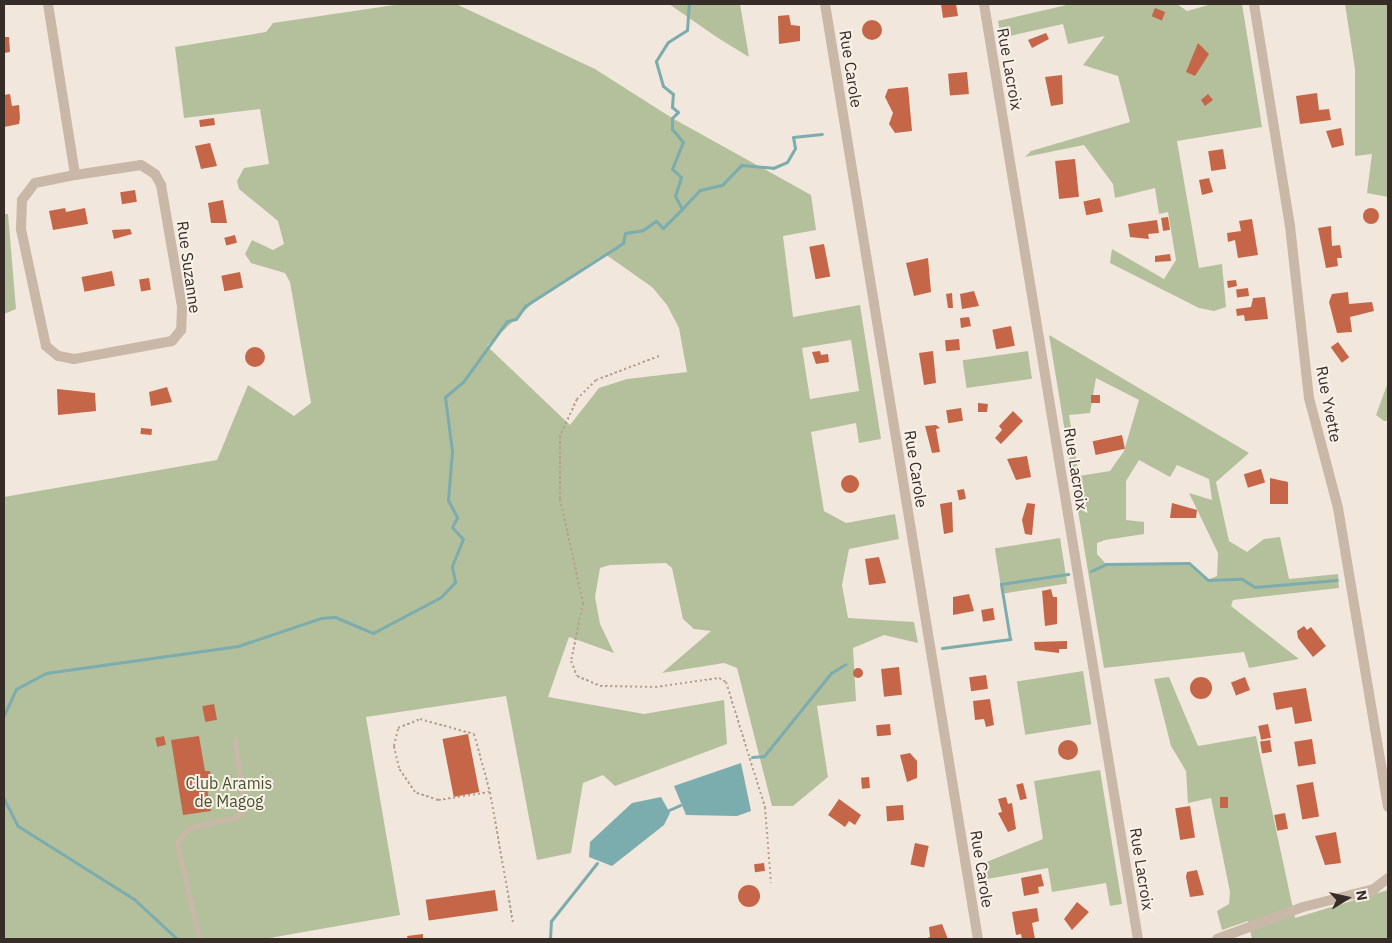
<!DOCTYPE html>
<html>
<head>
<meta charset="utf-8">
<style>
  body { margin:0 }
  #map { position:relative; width:1392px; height:943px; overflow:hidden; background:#f2e7dc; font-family:"IBM Plex Sans",sans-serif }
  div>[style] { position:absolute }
  .green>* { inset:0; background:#b4c09c; transform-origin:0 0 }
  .water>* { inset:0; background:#7bacae }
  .stream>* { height:3px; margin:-1.5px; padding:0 1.5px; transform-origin:1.5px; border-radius:1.5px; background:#7bacae }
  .building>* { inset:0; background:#c46647; transform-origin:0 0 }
  .round { border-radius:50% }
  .path>* { height:2px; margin-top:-1px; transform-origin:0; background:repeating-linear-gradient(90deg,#b5a192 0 2.5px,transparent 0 5px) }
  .service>* { height:5px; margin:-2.5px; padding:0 2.5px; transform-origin:2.5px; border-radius:2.5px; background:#c9b7a8 }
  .minor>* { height:10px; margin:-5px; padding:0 5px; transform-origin:5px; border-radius:5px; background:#c9b7a8 }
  span { translate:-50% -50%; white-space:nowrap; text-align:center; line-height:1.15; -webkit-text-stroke:4px #f9f1e8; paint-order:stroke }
  .street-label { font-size:16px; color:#362c28 }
  .park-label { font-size:16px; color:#45542c }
  .frame { position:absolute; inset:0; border:5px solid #362c28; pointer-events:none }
  .north { position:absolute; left:1322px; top:873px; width:50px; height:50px; -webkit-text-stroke:4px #f9f1e8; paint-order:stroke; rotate:80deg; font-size:14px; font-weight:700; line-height:20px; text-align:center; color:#362c28 }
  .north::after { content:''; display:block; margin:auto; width:18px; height:22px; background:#362c28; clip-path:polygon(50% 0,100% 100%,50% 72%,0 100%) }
</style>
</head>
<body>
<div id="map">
  <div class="green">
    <div style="clip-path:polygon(evenodd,401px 4px,456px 4px,595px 69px,672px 118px,811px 195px,816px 230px,783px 236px,793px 317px,860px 305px,881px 439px,859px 443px,856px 423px,811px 432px,824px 511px,846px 523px,895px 514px,899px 539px,849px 549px,842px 585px,848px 618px,914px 622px,918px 643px,884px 635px,853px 648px,856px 701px,817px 706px,828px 777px,793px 806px,772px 806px,737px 668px,724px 663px,662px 673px,711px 631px,694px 629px,683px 619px,672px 568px,666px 563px,610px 565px,600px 568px,595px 597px,600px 624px,614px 653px,569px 637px,548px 697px,644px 714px,724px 700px,727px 744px,615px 786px,603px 775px,583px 783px,571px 853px,537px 860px,506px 696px,366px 717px,400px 915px,264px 939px,4px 939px,4px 497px,217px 460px,248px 385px,294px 416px,311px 403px,290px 282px,285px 273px,251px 263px,245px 254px,252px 240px,273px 250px,284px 244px,278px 221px,239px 189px,237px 181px,244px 168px,269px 164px,260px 109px,184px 118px,175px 47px,266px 32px,273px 23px,401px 4px,605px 254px,652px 287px,667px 305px,679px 328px,687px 372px,627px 379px,599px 388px,570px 425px,487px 346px,538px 298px,605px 254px,401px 4px,851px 340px,859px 391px,810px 399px,802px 348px,851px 340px)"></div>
    <div style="clip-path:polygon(669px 4px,740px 4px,749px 57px,718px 38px)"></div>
    <div style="clip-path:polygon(1071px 4px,1177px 4px,1187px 11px,1212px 4px,1242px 4px,1262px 127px,1177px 141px,1199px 268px,1222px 264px,1226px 307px,1214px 311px,1199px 308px,1110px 263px,1112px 249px,1164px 279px,1176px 260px,1168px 212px,1159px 214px,1155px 188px,1115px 198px,1113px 184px,1084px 145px,1025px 157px,1031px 151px,1130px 122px,1118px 76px,1083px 65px,1105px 36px,1068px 44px,1063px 24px,1001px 38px,998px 21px)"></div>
    <div style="clip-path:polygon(1345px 4px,1388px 4px,1388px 197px,1367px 193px,1372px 154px,1355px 156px,1355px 69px)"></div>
    <div style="clip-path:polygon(4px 214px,8px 214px,16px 309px,4px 314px)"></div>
    <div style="clip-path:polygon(evenodd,1049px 335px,1249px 453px,1216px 482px,1229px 541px,1247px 552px,1264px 539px,1280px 537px,1289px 579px,1338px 574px,1339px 588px,1233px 600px,1231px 606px,1299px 659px,1249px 668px,1244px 652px,1104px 668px,1049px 335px,1096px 378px,1139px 400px,1124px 451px,1110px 471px,1079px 476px,1069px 415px,1090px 413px,1096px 378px,1049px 335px,1139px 460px,1170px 477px,1177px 465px,1209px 479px,1212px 500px,1189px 493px,1218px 553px,1217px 576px,1208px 580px,1189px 563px,1106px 564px,1097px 554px,1097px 543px,1105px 540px,1144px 534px,1144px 522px,1126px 520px,1126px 481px,1139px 460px)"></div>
    <div style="left:1028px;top:351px;width:28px;height:66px;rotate:82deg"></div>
    <div style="clip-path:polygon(1388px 382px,1388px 421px,1384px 421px,1376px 415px)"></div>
    <div style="left:1060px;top:538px;width:46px;height:66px;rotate:81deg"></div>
    <div style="left:1083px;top:671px;width:54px;height:67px;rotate:81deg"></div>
    <div style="clip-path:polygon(1169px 677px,1198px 746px,1256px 736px,1295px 918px,1388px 890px,1388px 939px,1252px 939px,1248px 921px,1222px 930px,1217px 911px,1229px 904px,1230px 892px,1211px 798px,1188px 803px,1186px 771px,1171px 746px,1154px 679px)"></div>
    <div style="clip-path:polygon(1100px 770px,1122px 904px,1110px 906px,1106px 883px,1052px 892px,1048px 868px,987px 879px,982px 872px,984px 863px,1043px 839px,1034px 781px)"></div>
  </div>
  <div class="water">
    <div style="clip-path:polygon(741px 763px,751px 811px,737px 816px,686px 815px,674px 786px)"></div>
    <div style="clip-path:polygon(661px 797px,670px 813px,664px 825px,612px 866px,589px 857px,590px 842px,632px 803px)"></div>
  </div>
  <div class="stream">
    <div style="left:682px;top:209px;width:26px;rotate:-47deg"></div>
    <div style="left:700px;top:190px;width:23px;rotate:-13deg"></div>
    <div style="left:722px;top:185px;width:28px;rotate:-46deg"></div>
    <div style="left:741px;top:165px;width:32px;rotate:5deg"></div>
    <div style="left:773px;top:168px;width:15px;rotate:-23deg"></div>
    <div style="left:787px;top:162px;width:16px;rotate:-60deg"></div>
    <div style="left:795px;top:148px;width:11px;rotate:-100deg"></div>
    <div style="left:793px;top:137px;width:29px;rotate:-6deg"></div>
    <div style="left:1091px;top:571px;width:17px;rotate:-25deg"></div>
    <div style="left:1106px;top:564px;width:83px;rotate:-0.7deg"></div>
    <div style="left:1189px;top:563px;width:25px;rotate:42deg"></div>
    <div style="left:1208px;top:580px;width:34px;rotate:-2deg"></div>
    <div style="left:1242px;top:579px;width:15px;rotate:32deg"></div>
    <div style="left:1255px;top:587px;width:82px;rotate:-4.9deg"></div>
    <div style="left:942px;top:648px;width:69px;rotate:-7.5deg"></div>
    <div style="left:1010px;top:639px;width:56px;rotate:-99.3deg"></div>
    <div style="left:1001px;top:584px;width:68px;rotate:-8.5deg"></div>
    <div style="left:4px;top:715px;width:29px;rotate:-65deg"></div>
    <div style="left:16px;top:689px;width:34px;rotate:-28deg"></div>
    <div style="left:46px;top:673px;width:194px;rotate:-8deg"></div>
    <div style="left:238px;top:646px;width:88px;rotate:-18.6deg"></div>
    <div style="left:321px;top:618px;width:14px;rotate:-4deg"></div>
    <div style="left:335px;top:617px;width:41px;rotate:22.8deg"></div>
    <div style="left:373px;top:633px;width:77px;rotate:-27.9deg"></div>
    <div style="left:441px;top:597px;width:21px;rotate:-47deg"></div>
    <div style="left:455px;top:582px;width:16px;rotate:-101deg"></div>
    <div style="left:452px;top:566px;width:29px;rotate:-68deg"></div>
    <div style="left:463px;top:539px;width:16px;rotate:-133deg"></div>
    <div style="left:452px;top:527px;width:11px;rotate:-63deg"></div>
    <div style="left:457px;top:517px;width:19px;rotate:-118deg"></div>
    <div style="left:448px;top:500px;width:49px;rotate:-85.3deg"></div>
    <div style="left:452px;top:451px;width:54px;rotate:-97.4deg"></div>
    <div style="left:445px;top:397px;width:23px;rotate:-40deg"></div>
    <div style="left:463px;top:382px;width:75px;rotate:-54.2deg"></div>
    <div style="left:507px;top:321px;width:9px;rotate:-13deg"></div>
    <div style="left:516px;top:319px;width:16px;rotate:-55deg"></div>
    <div style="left:525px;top:306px;width:117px;rotate:-32.7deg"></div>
    <div style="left:623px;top:243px;width:10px;rotate:-79deg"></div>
    <div style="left:625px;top:233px;width:18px;rotate:-9deg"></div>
    <div style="left:643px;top:230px;width:16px;rotate:-35deg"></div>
    <div style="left:656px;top:221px;width:10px;rotate:45deg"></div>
    <div style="left:663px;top:228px;width:27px;rotate:-45deg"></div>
    <div style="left:682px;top:209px;width:15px;rotate:-118deg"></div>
    <div style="left:675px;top:196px;width:20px;rotate:-72deg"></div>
    <div style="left:681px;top:177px;width:12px;rotate:-138deg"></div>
    <div style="left:672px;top:169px;width:29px;rotate:-68deg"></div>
    <div style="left:683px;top:142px;width:17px;rotate:-130deg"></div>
    <div style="left:672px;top:129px;width:11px;rotate:-90deg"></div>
    <div style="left:672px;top:118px;width:8px;rotate:-45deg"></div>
    <div style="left:678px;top:112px;width:8px;rotate:-140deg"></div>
    <div style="left:672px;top:107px;width:13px;rotate:-86deg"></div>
    <div style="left:673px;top:94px;width:13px;rotate:-141deg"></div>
    <div style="left:663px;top:86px;width:26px;rotate:-106deg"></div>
    <div style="left:656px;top:61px;width:22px;rotate:-58deg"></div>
    <div style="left:668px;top:42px;width:22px;rotate:-32deg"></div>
    <div style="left:687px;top:30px;width:26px;rotate:-86deg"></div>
    <div style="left:752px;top:757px;width:12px;rotate:-5deg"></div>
    <div style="left:764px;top:756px;width:107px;rotate:-51.1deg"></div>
    <div style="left:831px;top:673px;width:17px;rotate:-31deg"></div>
    <div style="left:4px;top:799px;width:30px;rotate:63deg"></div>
    <div style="left:18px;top:826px;width:137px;rotate:32.2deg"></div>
    <div style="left:134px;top:899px;width:59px;rotate:42.9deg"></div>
    <div style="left:669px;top:810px;width:12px;rotate:-24deg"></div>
    <div style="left:550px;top:939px;width:18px;rotate:-87deg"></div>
    <div style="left:551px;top:921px;width:74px;rotate:-51.6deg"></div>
  </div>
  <div class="building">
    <div style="clip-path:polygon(941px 4px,956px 4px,958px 16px,943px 18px)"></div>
    <div style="left:1155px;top:8px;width:11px;height:9px;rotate:22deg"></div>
    <div style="clip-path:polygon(789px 15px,791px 25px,800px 26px,800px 41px,779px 44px,778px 16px)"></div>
    <div class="round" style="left:862px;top:20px;width:20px;height:20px"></div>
    <div style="clip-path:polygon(1046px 33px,1049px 39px,1032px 48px,1028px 40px)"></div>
    <div style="clip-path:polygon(4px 37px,9px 37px,10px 52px,4px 53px)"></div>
    <div style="clip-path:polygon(1198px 43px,1209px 54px,1195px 76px,1186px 72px)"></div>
    <div style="left:967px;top:72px;width:22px;height:19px;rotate:85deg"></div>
    <div style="clip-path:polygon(1062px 75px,1063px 104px,1051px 106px,1045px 77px)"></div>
    <div style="clip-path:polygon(908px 87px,912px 131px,895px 133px,889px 124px,893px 113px,885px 97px,888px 89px)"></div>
    <div style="clip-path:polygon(1317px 93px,1319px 110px,1329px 109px,1331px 120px,1300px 124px,1296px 96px)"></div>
    <div style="clip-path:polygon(10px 94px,12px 106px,19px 105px,20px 118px,19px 124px,4px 127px,4px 95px)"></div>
    <div style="clip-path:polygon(1208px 94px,1213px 100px,1205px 106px,1201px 100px)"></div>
    <div style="left:214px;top:118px;width:7px;height:15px;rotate:82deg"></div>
    <div style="clip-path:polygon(1341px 128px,1344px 145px,1332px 148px,1326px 131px)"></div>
    <div style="clip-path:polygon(210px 143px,217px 166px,201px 169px,195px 146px)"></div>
    <div style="left:1223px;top:149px;width:20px;height:15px;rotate:81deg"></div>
    <div style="left:1075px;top:159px;width:38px;height:20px;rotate:84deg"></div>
    <div style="clip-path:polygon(1209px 178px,1213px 192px,1202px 195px,1199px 180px)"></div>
    <div style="left:135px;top:190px;width:12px;height:15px;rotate:81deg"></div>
    <div style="left:1100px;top:198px;width:14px;height:17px;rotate:78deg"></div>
    <div style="clip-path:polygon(223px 200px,227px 223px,211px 223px,208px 203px)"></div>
    <div style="clip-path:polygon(65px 208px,66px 212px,85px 208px,88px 224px,53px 230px,49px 211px)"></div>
    <div class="round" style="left:1363px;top:208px;width:16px;height:16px"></div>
    <div style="left:1168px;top:217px;width:13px;height:7px;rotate:81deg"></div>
    <div style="clip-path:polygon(1252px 219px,1258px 255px,1238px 258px,1235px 240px,1228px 242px,1227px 233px,1241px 231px,1239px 221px)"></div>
    <div style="clip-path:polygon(1157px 220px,1159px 233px,1148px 234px,1149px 239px,1130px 237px,1128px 224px)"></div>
    <div style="clip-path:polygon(1331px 226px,1332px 246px,1340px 245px,1342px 258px,1337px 258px,1338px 266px,1326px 268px,1318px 228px)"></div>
    <div style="clip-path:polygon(130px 229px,132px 234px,114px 239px,112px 230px)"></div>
    <div style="left:235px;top:235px;width:8px;height:11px;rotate:76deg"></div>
    <div style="left:824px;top:244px;width:33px;height:15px;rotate:79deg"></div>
    <div style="clip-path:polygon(1170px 254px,1171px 261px,1155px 262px,1155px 256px)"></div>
    <div style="clip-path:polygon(928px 258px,931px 292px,914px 296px,906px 263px)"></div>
    <div style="left:112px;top:271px;width:15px;height:31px;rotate:79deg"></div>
    <div style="left:240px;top:272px;width:16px;height:19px;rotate:79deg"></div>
    <div style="left:149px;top:278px;width:12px;height:10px;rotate:81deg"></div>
    <div style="clip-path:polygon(1236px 280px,1237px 286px,1228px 288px,1227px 281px)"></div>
    <div style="left:1248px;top:288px;width:8px;height:12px;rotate:83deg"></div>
    <div style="clip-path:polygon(974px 291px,979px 306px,962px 309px,960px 294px)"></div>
    <div style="clip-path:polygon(1348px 292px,1349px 304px,1372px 302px,1374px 311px,1350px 317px,1352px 332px,1337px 333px,1329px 302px,1332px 294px)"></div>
    <div style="clip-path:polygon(952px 293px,953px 308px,948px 308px,946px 294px)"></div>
    <div style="clip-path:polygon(1265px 297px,1268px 319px,1245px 321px,1244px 315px,1237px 316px,1236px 309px,1251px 307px,1253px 298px)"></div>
    <div style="clip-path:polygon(969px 317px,971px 326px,961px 328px,960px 318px)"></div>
    <div style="left:1011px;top:326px;width:20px;height:19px;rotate:79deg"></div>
    <div style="left:959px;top:339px;width:11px;height:14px;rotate:85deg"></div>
    <div style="left:1338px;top:342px;width:19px;height:9px;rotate:54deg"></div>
    <div class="round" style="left:245px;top:347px;width:20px;height:20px"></div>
    <div style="clip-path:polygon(820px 351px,821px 355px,828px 354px,829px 362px,816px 364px,812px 352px)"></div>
    <div style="clip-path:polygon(933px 351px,936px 383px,924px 385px,919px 353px)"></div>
    <div style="clip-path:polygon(167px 387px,172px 402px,151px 406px,149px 392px)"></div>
    <div style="clip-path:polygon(57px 389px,95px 393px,96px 411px,58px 415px)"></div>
    <div style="left:1100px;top:395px;width:8px;height:9px;rotate:90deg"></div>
    <div style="clip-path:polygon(978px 403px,988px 404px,987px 412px,978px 412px)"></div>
    <div style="left:961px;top:408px;width:13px;height:15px;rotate:81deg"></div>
    <div style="clip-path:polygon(1013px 411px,1023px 421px,1001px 444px,995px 438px,1002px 430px,999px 426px)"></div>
    <div style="clip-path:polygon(936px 425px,940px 428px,936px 429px,940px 452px,932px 453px,925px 426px)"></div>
    <div style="left:141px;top:428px;width:11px;height:6px;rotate:5deg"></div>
    <div style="left:1122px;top:435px;width:14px;height:30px;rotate:78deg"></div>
    <div style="clip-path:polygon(1027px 456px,1031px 477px,1016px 480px,1007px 459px)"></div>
    <div style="left:1261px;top:469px;width:14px;height:18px;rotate:73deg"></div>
    <div class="round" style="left:841px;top:475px;width:18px;height:18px"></div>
    <div style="clip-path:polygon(1270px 478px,1288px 482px,1288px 504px,1270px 504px)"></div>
    <div style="left:964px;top:489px;width:10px;height:7px;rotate:79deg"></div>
    <div style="clip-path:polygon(952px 502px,953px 532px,944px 534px,940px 504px)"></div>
    <div style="clip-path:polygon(1027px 503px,1035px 504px,1032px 535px,1025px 534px,1022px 520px)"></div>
    <div style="clip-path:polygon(1172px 503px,1197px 510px,1196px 518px,1170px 518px)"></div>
    <div style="clip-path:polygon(879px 557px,886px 583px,869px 585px,865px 559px)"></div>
    <div style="clip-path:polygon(1051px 589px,1053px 597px,1057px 597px,1057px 624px,1045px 626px,1042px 591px)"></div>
    <div style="clip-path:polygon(969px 594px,974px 611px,953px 615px,953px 597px)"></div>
    <div style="left:993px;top:608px;width:12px;height:12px;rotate:81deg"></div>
    <div style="clip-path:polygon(1304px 626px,1307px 630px,1311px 627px,1326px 646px,1313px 657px,1298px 638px,1297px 631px)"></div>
    <div style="clip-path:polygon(1067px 641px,1067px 649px,1059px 649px,1059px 653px,1035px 650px,1034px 642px)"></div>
    <div style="left:899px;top:667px;width:28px;height:18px;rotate:84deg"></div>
    <div class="round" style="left:853px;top:668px;width:10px;height:10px"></div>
    <div style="left:986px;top:675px;width:14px;height:17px;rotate:82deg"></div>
    <div style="left:1245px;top:677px;width:14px;height:15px;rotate:69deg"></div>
    <div class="round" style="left:1190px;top:677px;width:22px;height:22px"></div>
    <div style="clip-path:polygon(1306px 688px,1312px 721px,1295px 724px,1292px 707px,1276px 710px,1273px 693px)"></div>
    <div style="clip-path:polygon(990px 699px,994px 725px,986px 727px,984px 719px,975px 720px,973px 701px)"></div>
    <div style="left:214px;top:704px;width:16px;height:12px;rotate:79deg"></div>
    <div style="left:890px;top:724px;width:11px;height:14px;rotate:85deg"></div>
    <div style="left:1268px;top:724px;width:14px;height:10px;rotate:78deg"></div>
    <div style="left:468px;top:734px;width:59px;height:26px;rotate:79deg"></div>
    <div style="left:164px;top:736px;width:9px;height:9px;rotate:77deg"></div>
    <div style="clip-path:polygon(199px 736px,205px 771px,210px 771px,212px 782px,206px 783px,211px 811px,183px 815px,171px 740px)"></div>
    <div style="left:1312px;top:739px;width:25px;height:18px;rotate:81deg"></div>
    <div class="round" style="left:1058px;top:740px;width:20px;height:20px"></div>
    <div style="left:1270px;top:740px;width:12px;height:10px;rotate:81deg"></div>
    <div style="clip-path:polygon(910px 753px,917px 761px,917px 778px,907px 782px,900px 755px)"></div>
    <div style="left:869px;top:777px;width:11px;height:8px;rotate:85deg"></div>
    <div style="left:1313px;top:782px;width:35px;height:17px;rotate:80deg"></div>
    <div style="left:1023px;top:783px;width:16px;height:7px;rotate:76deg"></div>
    <div style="clip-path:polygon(1006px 797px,1008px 804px,1012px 803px,1016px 829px,1008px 832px,998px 813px,1002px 812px,998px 799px)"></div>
    <div style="left:1220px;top:797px;width:8px;height:11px"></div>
    <div style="clip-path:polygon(839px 799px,861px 815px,855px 825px,849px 821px,845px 827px,828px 815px)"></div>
    <div style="left:903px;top:805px;width:15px;height:17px;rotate:86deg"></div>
    <div style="left:1190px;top:806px;width:32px;height:15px;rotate:81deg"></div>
    <div style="left:1285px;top:813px;width:16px;height:11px;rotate:79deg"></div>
    <div style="clip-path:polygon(1336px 832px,1341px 863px,1325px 865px,1315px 836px)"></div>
    <div style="left:915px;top:843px;width:14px;height:22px;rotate:12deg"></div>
    <div style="left:764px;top:863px;width:8px;height:10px;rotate:83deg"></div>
    <div style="clip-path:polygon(1197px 870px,1204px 895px,1190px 897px,1186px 877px,1187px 872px)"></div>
    <div style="clip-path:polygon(1041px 874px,1044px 886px,1038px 887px,1039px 893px,1024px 896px,1021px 878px)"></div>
    <div class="round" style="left:738px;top:885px;width:22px;height:22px"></div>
    <div style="left:495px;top:890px;width:21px;height:70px;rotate:82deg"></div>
    <div style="clip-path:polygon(1077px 902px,1089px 912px,1072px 930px,1064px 919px)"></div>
    <div style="clip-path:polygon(1037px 908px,1039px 921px,1032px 923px,1035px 939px,1022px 939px,1021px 934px,1016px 935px,1012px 912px)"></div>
    <div style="clip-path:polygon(942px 924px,948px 939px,925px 939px,930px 937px,929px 927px)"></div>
    <div style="clip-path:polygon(423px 934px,423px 939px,408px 939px,407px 936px)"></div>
  </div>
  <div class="path">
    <div style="left:659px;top:356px;width:67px;rotate:159.1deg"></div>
    <div style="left:596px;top:380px;width:27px;rotate:135deg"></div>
    <div style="left:577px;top:399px;width:41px;rotate:114.7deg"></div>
    <div style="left:560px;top:436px;width:63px;rotate:90deg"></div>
    <div style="left:560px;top:499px;width:107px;rotate:77.5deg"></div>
    <div style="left:583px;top:603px;width:59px;rotate:101.7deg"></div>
    <div style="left:571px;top:661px;width:16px;rotate:68deg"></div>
    <div style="left:577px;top:676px;width:25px;rotate:23deg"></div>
    <div style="left:600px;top:686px;width:55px;rotate:1deg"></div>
    <div style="left:655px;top:687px;width:65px;rotate:-8deg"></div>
    <div style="left:719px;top:678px;width:8px;rotate:30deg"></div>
    <div style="left:726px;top:682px;width:131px;rotate:72.7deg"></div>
    <div style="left:765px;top:807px;width:76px;rotate:85.5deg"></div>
    <div style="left:490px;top:792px;width:53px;rotate:171.3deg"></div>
    <div style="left:438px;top:800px;width:24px;rotate:-161deg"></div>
    <div style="left:415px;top:792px;width:29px;rotate:-124deg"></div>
    <div style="left:399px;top:768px;width:23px;rotate:-103deg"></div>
    <div style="left:394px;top:746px;width:18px;rotate:-77deg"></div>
    <div style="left:398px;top:728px;width:24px;rotate:-22deg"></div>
    <div style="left:420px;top:719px;width:56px;rotate:15.5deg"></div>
    <div style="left:474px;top:734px;width:60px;rotate:74.6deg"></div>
    <div style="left:490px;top:792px;width:132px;rotate:80deg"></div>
  </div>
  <div class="service">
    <div style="left:199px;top:939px;width:98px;rotate:-102.9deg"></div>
    <div style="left:177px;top:843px;width:19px;rotate:-54deg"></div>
    <div style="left:188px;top:828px;width:49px;rotate:-12.9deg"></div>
    <div style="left:236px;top:817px;width:10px;rotate:-37deg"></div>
    <div style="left:244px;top:811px;width:72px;rotate:-97.2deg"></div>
  </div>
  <div class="minor">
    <div style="left:48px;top:4px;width:173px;rotate:81deg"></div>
    <div style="left:75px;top:175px;width:67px;rotate:-8.6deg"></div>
    <div style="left:141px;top:165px;width:17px;rotate:33deg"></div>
    <div style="left:155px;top:174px;width:13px;rotate:61deg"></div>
    <div style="left:161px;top:185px;width:124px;rotate:80.2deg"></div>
    <div style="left:182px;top:307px;width:23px;rotate:92deg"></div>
    <div style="left:181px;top:330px;width:14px;rotate:129deg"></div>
    <div style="left:172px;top:341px;width:100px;rotate:169.6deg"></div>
    <div style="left:74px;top:359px;width:16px;rotate:-169deg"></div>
    <div style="left:58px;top:356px;width:16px;rotate:-140deg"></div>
    <div style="left:46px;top:346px;width:120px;rotate:-102.1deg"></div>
    <div style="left:21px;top:229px;width:29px;rotate:-88deg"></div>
    <div style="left:22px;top:200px;width:21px;rotate:-53deg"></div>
    <div style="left:35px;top:183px;width:41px;rotate:-11.3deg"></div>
    <div style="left:825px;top:4px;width:947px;rotate:80.71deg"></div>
    <div style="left:984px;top:4px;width:948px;rotate:80.65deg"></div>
    <div style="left:1254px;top:4px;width:225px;rotate:80.8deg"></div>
    <div style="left:1290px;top:226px;width:173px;rotate:83.7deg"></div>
    <div style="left:1309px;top:398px;width:114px;rotate:75.2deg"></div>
    <div style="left:1338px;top:508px;width:303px;rotate:80.5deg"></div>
    <div style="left:1217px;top:939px;width:92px;rotate:-20.4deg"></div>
    <div style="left:1303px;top:907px;width:73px;rotate:-14.2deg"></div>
    <div style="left:1374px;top:889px;width:18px;rotate:-38deg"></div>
  </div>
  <div class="street-label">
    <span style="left:851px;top:69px;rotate:81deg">Rue Carole</span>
    <span style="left:1010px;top:69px;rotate:80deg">Rue Lacroix</span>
    <span style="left:189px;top:267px;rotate:82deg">Rue Suzanne</span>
    <span style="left:1329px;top:404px;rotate:79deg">Rue Yvette</span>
    <span style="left:916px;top:469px;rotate:81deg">Rue Carole</span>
    <span style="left:1076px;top:469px;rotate:81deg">Rue Lacroix</span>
    <span style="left:982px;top:869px;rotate:81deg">Rue Carole</span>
    <span style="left:1142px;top:869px;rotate:81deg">Rue Lacroix</span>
  </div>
  <div class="park-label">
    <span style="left:229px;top:792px">Club Aramis<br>de Magog</span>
  </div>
  <div class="frame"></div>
  <div class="north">N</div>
</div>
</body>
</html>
